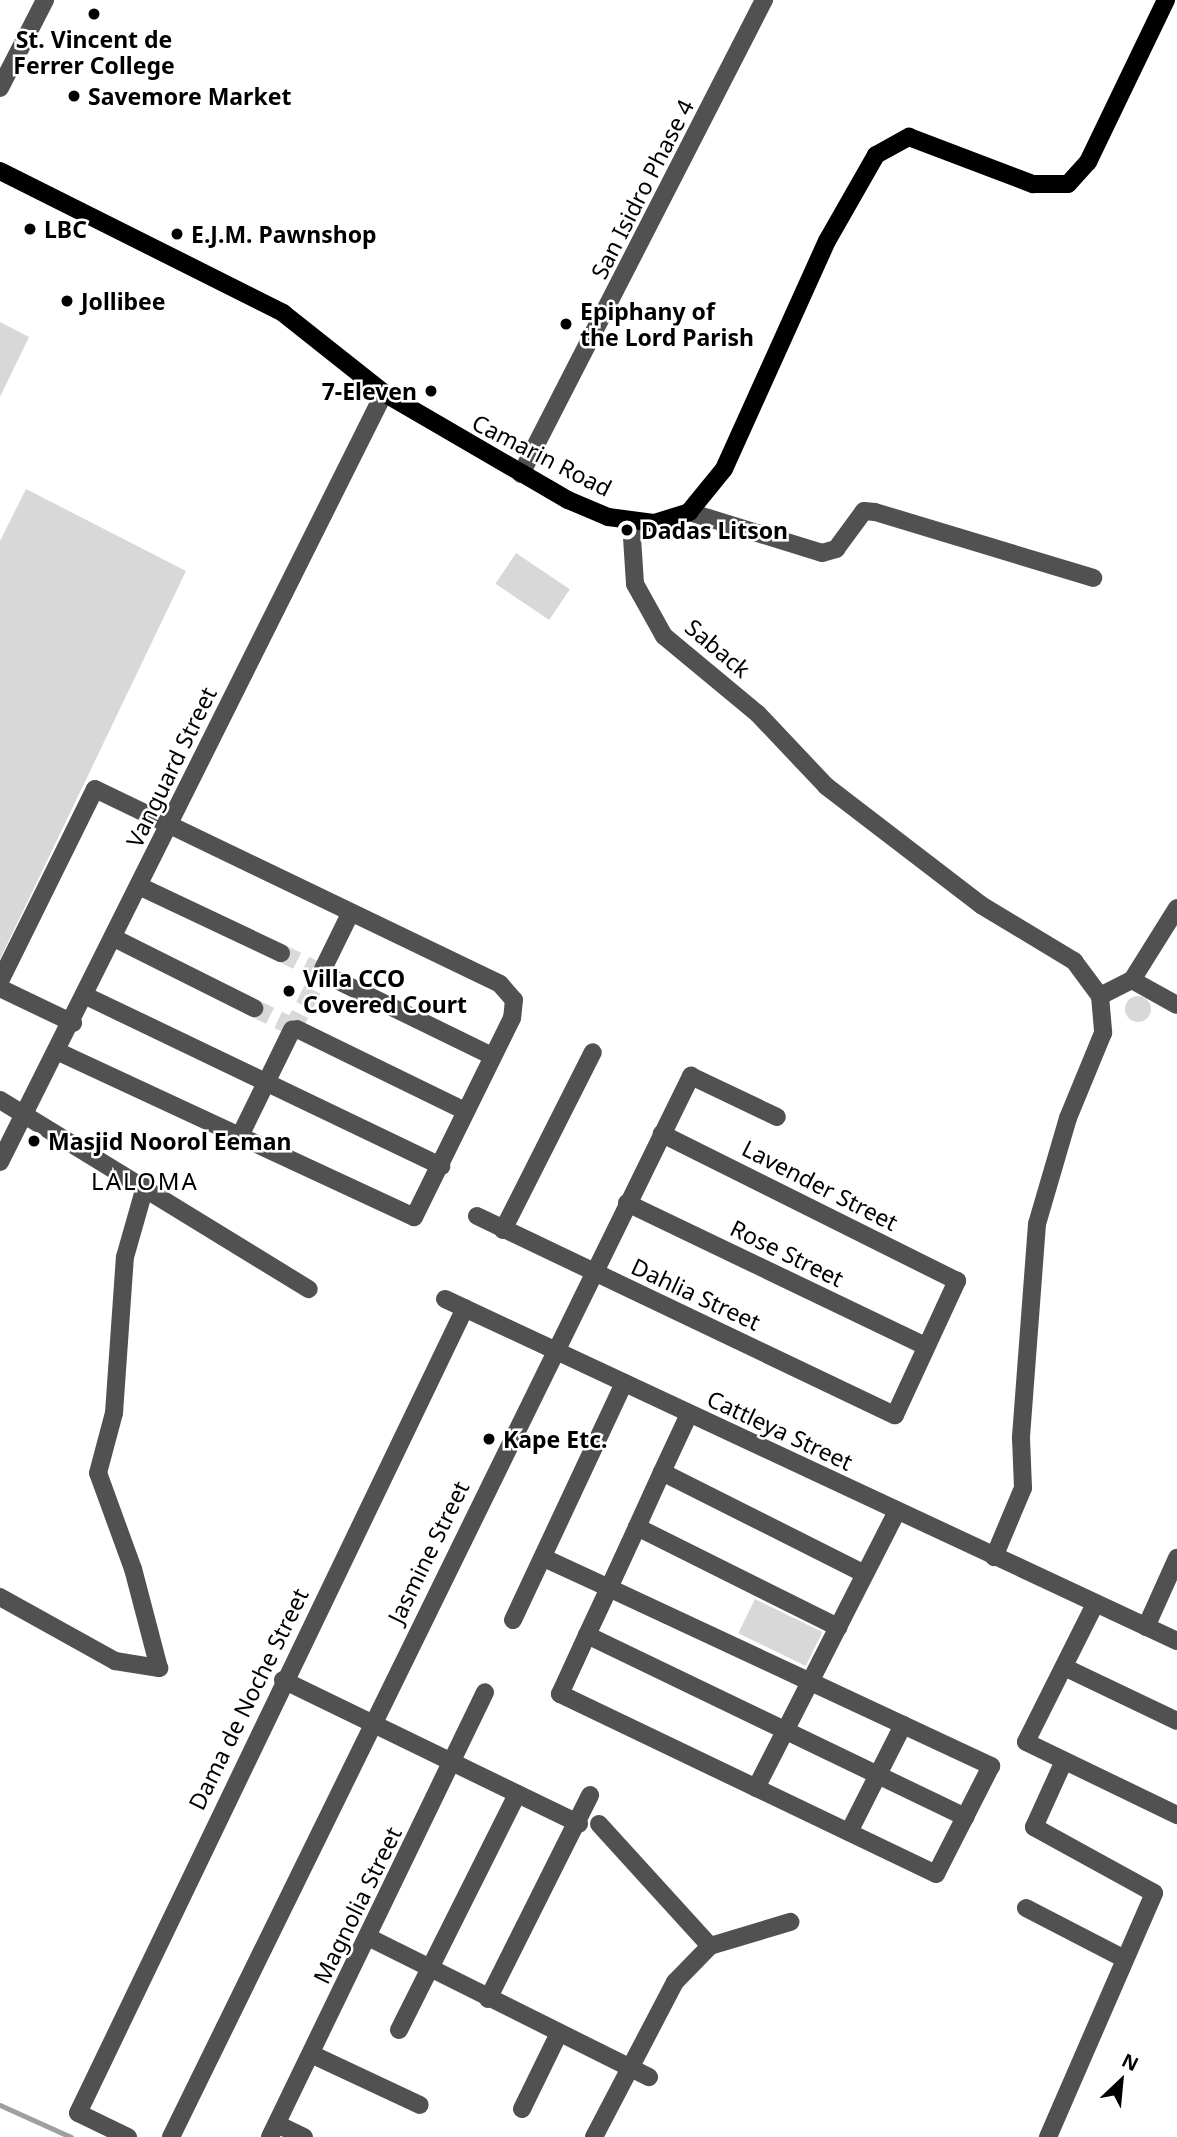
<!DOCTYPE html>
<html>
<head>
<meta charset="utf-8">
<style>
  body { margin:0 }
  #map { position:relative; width:1177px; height:2137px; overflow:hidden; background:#fff; font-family:"Noto Sans",sans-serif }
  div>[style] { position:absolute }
  .green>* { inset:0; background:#d8d8d8; transform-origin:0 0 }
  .round { border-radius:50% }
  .stream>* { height:5px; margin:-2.5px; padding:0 2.5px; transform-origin:2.5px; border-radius:2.5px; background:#9f9f9f }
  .minor-tunnel>* { height:18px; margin-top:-9px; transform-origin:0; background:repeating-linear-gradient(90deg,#d9d9d9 0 18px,transparent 0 27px) }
  .minor>* { height:18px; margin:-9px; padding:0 9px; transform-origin:9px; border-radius:9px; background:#515151 }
  .major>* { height:18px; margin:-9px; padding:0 9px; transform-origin:9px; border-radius:9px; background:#000 }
  .dots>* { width:19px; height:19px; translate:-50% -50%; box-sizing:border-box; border:4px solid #fff; border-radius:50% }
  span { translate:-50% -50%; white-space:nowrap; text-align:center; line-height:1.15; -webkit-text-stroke:5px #fff; paint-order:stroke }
  .poi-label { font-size:23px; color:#000; font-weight:700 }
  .left { translate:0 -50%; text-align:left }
  .right { translate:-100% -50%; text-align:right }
  .street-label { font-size:23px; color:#000 }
  .neighbourhood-label { font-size:24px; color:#000; letter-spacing:2px }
  .north { position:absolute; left:1086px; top:2046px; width:70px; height:70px; -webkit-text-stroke:5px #fff; paint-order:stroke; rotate:26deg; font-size:19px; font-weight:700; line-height:28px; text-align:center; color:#000 }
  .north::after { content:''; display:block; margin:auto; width:24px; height:32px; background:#000; clip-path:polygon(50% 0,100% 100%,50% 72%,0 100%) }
</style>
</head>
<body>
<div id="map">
  <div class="green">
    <div style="clip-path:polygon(0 322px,29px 337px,0 397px)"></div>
    <div style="clip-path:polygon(26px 489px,186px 571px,0 959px,0 541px)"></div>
    <div style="left:516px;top:553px;width:65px;height:37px;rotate:34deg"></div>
    <div class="round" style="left:1125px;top:996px;width:26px;height:26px"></div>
    <div style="left:755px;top:1599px;width:75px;height:38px;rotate:26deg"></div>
  </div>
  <div class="stream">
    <div style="left:0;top:2105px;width:78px;rotate:24.3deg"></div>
  </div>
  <div class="minor-tunnel">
    <div style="left:281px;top:953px;width:48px;rotate:26deg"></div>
    <div style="left:254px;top:1008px;width:48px;rotate:26deg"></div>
    <div style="left:292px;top:1030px;width:68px;rotate:-63.1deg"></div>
  </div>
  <div class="minor">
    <div style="left:0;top:88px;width:99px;rotate:-62.9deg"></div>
    <div style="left:521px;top:474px;width:533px;rotate:-62.86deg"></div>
    <div style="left:689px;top:512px;width:139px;rotate:17.1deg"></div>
    <div style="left:822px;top:553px;width:15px;rotate:-16deg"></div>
    <div style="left:836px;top:549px;width:47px;rotate:-53.6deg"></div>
    <div style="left:864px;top:511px;width:11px;rotate:5deg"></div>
    <div style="left:875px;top:512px;width:228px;rotate:16.8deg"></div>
    <div style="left:631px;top:522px;width:62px;rotate:86.3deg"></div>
    <div style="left:635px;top:584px;width:60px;rotate:60.9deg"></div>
    <div style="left:664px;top:636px;width:122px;rotate:39.7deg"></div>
    <div style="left:758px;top:714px;width:99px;rotate:46.6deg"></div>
    <div style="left:826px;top:786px;width:195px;rotate:37.5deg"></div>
    <div style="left:981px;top:905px;width:109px;rotate:31.1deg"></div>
    <div style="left:1074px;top:961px;width:44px;rotate:53.4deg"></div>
    <div style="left:1100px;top:996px;width:37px;rotate:85deg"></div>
    <div style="left:1103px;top:1033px;width:92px;rotate:112.4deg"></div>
    <div style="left:1068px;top:1118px;width:110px;rotate:106.3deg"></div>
    <div style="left:1037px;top:1224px;width:215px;rotate:94.3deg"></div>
    <div style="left:1021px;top:1438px;width:50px;rotate:87.7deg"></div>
    <div style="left:1023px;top:1488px;width:75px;rotate:112.8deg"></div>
    <div style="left:139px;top:886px;width:157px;rotate:25.3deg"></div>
    <div style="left:114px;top:938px;width:157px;rotate:26.6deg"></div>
    <div style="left:323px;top:969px;width:61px;rotate:-63.9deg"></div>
    <div style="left:324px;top:974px;width:187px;rotate:26deg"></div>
    <div style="left:1132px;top:980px;width:85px;rotate:-58deg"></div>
    <div style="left:0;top:981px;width:214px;rotate:-63.7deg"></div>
    <div style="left:95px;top:789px;width:449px;rotate:25.7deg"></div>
    <div style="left:500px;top:984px;width:21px;rotate:49deg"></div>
    <div style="left:514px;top:1000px;width:18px;rotate:96deg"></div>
    <div style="left:512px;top:1018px;width:222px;rotate:116.2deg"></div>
    <div style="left:414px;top:1217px;width:392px;rotate:-155.1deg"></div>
    <div style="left:0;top:988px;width:81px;rotate:25.6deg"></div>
    <div style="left:86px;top:996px;width:394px;rotate:25.6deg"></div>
    <div style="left:1100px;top:996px;width:36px;rotate:-27deg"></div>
    <div style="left:1132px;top:980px;width:51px;rotate:29.1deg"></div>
    <div style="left:297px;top:1029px;width:187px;rotate:26deg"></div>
    <div style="left:0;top:1100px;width:362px;rotate:31.5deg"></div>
    <div style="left:238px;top:1140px;width:123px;rotate:-63.9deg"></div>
    <div style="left:0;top:1162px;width:860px;rotate:-63.46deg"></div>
    <div style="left:627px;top:1203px;width:331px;rotate:25.6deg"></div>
    <div style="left:477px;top:1216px;width:463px;rotate:25.5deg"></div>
    <div style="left:895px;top:1415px;width:148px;rotate:-65.2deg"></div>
    <div style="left:957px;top:1281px;width:330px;rotate:-153.5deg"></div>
    <div style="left:503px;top:1230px;width:199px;rotate:-63.2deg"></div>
    <div style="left:445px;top:1299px;width:808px;rotate:25.04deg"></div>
    <div style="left:662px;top:1472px;width:227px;rotate:26.7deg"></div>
    <div style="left:637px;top:1527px;width:225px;rotate:26.5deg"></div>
    <div style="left:544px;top:1558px;width:72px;rotate:24.8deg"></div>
    <div style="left:609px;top:1588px;width:223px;rotate:25deg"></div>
    <div style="left:811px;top:1682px;width:199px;rotate:25deg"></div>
    <div style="left:991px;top:1766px;width:121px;rotate:117deg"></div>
    <div style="left:936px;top:1874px;width:417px;rotate:-154.4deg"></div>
    <div style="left:560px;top:1694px;width:65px;rotate:-65.4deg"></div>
    <div style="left:587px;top:1635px;width:52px;rotate:-64.9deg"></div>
    <div style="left:609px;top:1588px;width:67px;rotate:-65.3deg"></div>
    <div style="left:637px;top:1527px;width:60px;rotate:-65.6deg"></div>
    <div style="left:662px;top:1472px;width:64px;rotate:-65deg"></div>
    <div style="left:0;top:1597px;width:132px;rotate:29.1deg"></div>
    <div style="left:115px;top:1661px;width:45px;rotate:9deg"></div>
    <div style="left:159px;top:1668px;width:102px;rotate:-104.7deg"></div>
    <div style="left:133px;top:1569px;width:102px;rotate:-110deg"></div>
    <div style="left:98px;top:1473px;width:62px;rotate:-75.1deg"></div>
    <div style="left:114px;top:1413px;width:156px;rotate:-86deg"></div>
    <div style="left:125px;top:1257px;width:73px;rotate:-74.1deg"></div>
    <div style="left:1095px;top:1604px;width:154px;rotate:116.6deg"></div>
    <div style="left:1026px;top:1742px;width:168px;rotate:25.8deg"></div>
    <div style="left:513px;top:1620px;width:262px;rotate:-64.9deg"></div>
    <div style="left:1146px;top:1627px;width:76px;rotate:-65.8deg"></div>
    <div style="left:587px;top:1635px;width:420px;rotate:25.7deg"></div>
    <div style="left:1064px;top:1667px;width:125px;rotate:25.5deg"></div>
    <div style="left:283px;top:1680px;width:329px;rotate:25.9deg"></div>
    <div style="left:756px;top:1788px;width:311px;rotate:-63deg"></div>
    <div style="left:599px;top:1824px;width:165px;rotate:47.7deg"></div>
    <div style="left:849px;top:1832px;width:120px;rotate:-63.2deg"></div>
    <div style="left:1026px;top:1908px;width:111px;rotate:27.3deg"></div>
    <div style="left:368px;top:1937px;width:314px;rotate:26.5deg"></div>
    <div style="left:488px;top:1999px;width:228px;rotate:-63.4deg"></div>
    <div style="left:399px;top:2030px;width:264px;rotate:-63.4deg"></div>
    <div style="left:311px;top:2054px;width:120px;rotate:25.1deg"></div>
    <div style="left:522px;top:2109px;width:85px;rotate:-64deg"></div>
    <div style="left:277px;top:2124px;width:30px;rotate:26deg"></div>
    <div style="left:128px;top:2137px;width:55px;rotate:-154.4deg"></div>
    <div style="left:78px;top:2113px;width:893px;rotate:-64.32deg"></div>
    <div style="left:171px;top:2137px;width:1182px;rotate:-63.89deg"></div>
    <div style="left:691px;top:1076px;width:95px;rotate:25.5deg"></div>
    <div style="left:270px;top:2137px;width:494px;rotate:-64.2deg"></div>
    <div style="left:594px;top:2137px;width:175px;rotate:-62.4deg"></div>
    <div style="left:675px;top:1982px;width:50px;rotate:-45.8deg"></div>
    <div style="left:710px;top:1946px;width:84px;rotate:-16.7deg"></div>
    <div style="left:1048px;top:2137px;width:266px;rotate:-66.5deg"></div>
    <div style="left:1154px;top:1893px;width:137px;rotate:-151.2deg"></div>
    <div style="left:1034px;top:1827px;width:72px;rotate:-65.6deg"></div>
  </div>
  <div class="major">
    <div style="left:0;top:171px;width:317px;rotate:26.6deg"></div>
    <div style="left:283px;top:313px;width:129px;rotate:38.4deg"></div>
    <div style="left:384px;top:393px;width:213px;rotate:30.2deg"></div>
    <div style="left:568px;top:500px;width:43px;rotate:23deg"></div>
    <div style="left:608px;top:517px;width:46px;rotate:7.4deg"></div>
    <div style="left:654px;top:523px;width:37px;rotate:-17deg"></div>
    <div style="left:689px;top:512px;width:55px;rotate:-50.9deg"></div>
    <div style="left:724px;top:469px;width:250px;rotate:-65.7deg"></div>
    <div style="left:827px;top:241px;width:99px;rotate:-60.3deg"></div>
    <div style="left:876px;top:155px;width:38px;rotate:-29deg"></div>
    <div style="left:909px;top:137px;width:133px;rotate:20.8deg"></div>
    <div style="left:1033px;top:184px;width:35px"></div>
    <div style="left:1068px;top:184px;width:30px;rotate:-48deg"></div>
    <div style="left:1088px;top:162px;width:180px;rotate:-64.3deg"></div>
  </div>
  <div class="dots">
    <div style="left:94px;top:14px;background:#000"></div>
    <div style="left:74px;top:96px;background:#000"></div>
    <div style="left:30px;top:229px;background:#000"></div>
    <div style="left:177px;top:234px;background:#000"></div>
    <div style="left:67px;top:301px;background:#000"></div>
    <div style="left:566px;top:324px;background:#000"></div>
    <div style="left:431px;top:391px;background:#000"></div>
    <div style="left:627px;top:530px;background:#000"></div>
    <div style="left:289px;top:991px;background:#000"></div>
    <div style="left:34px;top:1141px;background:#000"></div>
    <div style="left:489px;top:1439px;background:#000"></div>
  </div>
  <div class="poi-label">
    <span style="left:94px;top:52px">St. Vincent de<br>Ferrer College</span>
    <span class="left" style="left:88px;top:96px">Savemore Market</span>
    <span class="left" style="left:44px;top:229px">LBC</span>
    <span class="left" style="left:191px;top:234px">E.J.M. Pawnshop</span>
    <span class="left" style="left:81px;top:301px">Jollibee</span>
    <span class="left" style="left:580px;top:324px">Epiphany of<br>the Lord Parish</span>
    <span class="right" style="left:417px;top:391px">7-Eleven</span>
    <span class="left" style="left:641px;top:530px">Dadas Litson</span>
    <span class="left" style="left:303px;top:991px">Villa CCO<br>Covered Court</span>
    <span class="left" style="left:48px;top:1141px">Masjid Noorol Eeman</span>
    <span class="left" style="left:503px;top:1439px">Kape Etc.</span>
  </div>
  <div class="street-label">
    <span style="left:642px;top:189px;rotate:-63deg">San Isidro Phase 4</span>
    <span style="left:542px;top:455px;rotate:27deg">Camarin Road</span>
    <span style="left:718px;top:648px;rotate:40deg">Saback</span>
    <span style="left:171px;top:767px;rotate:-64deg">Vanguard Street</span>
    <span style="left:820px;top:1185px;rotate:27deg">Lavender Street</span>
    <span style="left:787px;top:1253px;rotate:26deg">Rose Street</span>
    <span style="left:696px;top:1294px;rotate:25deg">Dahlia Street</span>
    <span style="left:780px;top:1430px;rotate:25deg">Cattleya Street</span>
    <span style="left:428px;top:1552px;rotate:-64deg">Jasmine Street</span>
    <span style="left:248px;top:1699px;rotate:-64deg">Dama de Noche Street</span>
    <span style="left:357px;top:1905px;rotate:-64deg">Magnolia Street</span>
  </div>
  <div class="neighbourhood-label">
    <span style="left:145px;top:1181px">LALOMA</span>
  </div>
  <div class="north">N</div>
</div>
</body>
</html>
